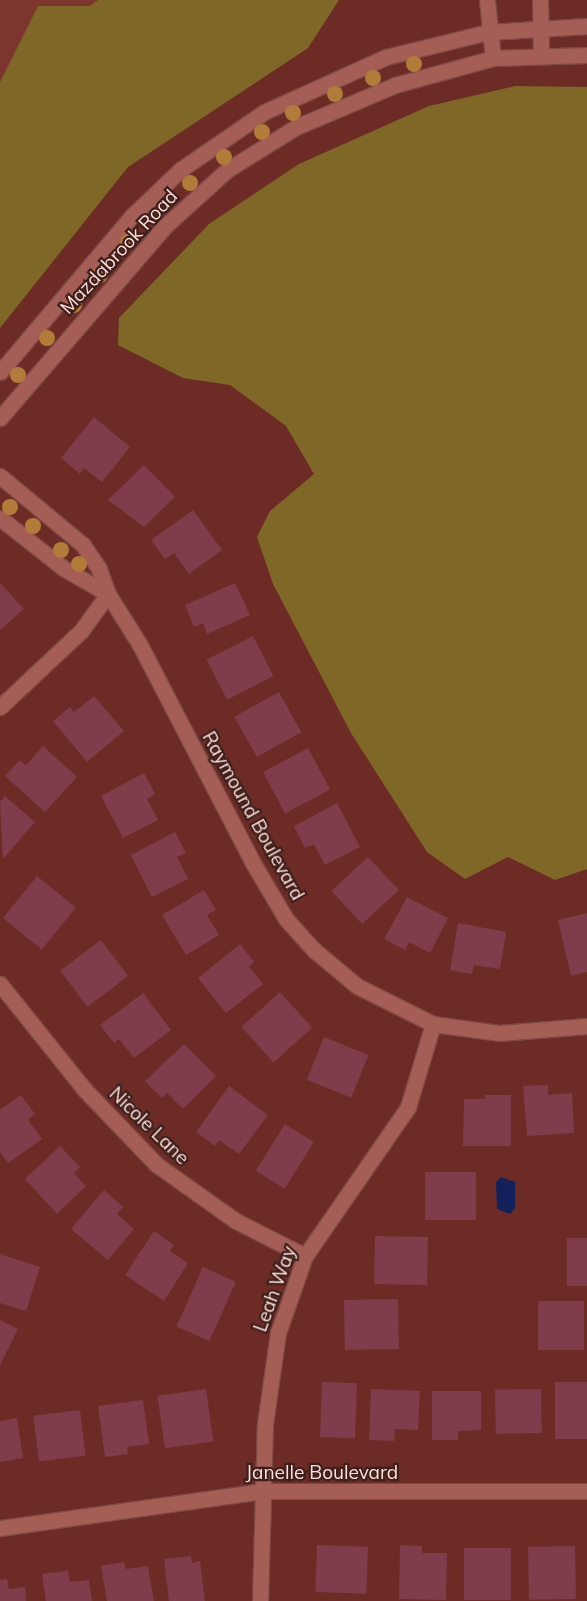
<!DOCTYPE html>
<html>
<head>
<meta charset="utf-8">
<style>
  body { margin:0 }
  #map { position:relative; width:587px; height:1601px; overflow:hidden; background:#6c2c25; font-family:Mulish,sans-serif }
  div>[style] { position:absolute }
  .built>* { inset:0; background:#7c362e }
  .forest>* { inset:0; background:#7f6727 }
  .water>* { inset:0; background:#12205c }
  .building>* { inset:0; background:#7f3c4a; transform-origin:0 0 }
  .roads { filter:drop-shadow(1px 0 #7f4945) drop-shadow(-1px 0 #7f4945) drop-shadow(0 1px #7f4945) drop-shadow(0 -1px #7f4945) }
  .minor>* { height:15px; margin:-7.5px; padding:0 7.5px; transform-origin:7.5px; border-radius:7.5px; background:#a45e55 }
  .trees>* { width:16px; height:16px; margin:-8px; border-radius:50%; background:#b17c3a }
  span { translate:-50% -50%; white-space:nowrap; text-align:center; line-height:1.15; -webkit-text-stroke:4.5px #3d201c; paint-order:stroke }
  .street-label { font-size:19px; color:#ffded9 }
</style>
</head>
<body>
<div id="map">
  <div class="built">
    <div style="clip-path:polygon(0 0,98px 0,91px 6px,38px 6px,0 82px)"></div>
  </div>
  <div class="forest">
    <div style="clip-path:polygon(98px 0,339px 0,308px 48px,128px 167px,0 328px,0 82px,38px 6px,90px 6px)"></div>
    <div style="clip-path:polygon(515px 86px,587px 87px,587px 869px,555px 880px,508px 857px,465px 879px,427px 852px,351px 733px,273px 584px,257px 537px,270px 511px,314px 474px,286px 426px,230px 385px,183px 378px,118px 345px,119px 318px,209px 224px,299px 164px,429px 106px)"></div>
  </div>
  <div class="water">
    <div style="clip-path:polygon(501px 1177px,515px 1182px,515px 1208px,510px 1214px,497px 1209px,496px 1182px)"></div>
  </div>
  <div class="building">
    <div style="clip-path:polygon(94px 417px,130px 447px,102px 482px,84px 468px,80px 474px,61px 458px)"></div>
    <div style="clip-path:polygon(144px 465px,175px 497px,144px 527px,108px 500px)"></div>
    <div style="clip-path:polygon(193px 510px,222px 550px,189px 574px,174px 553px,165px 559px,151px 540px)"></div>
    <div style="clip-path:polygon(0 583px,24px 609px,0 630px)"></div>
    <div style="clip-path:polygon(235px 583px,250px 615px,207px 634px,203px 623px,194px 627px,185px 605px)"></div>
    <div style="left:253px;top:636px;width:45px;height:52px;rotate:63deg"></div>
    <div style="left:279px;top:692px;width:46px;height:51px;rotate:61deg"></div>
    <div style="clip-path:polygon(94px 696px,124px 731px,87px 762px,53px 721px,70px 707px,74px 712px)"></div>
    <div style="clip-path:polygon(43px 746px,77px 777px,45px 812px,5px 776px,20px 760px,26px 765px)"></div>
    <div style="left:308px;top:748px;width:47px;height:51px;rotate:62deg"></div>
    <div style="clip-path:polygon(144px 773px,155px 794px,147px 799px,158px 820px,123px 838px,101px 796px)"></div>
    <div style="clip-path:polygon(5px 796px,35px 822px,3px 859px,0 802px)"></div>
    <div style="clip-path:polygon(337px 803px,360px 847px,325px 865px,314px 844px,305px 848px,294px 826px)"></div>
    <div style="clip-path:polygon(175px 832px,186px 853px,177px 857px,188px 879px,152px 897px,131px 855px)"></div>
    <div style="left:368px;top:857px;width:45px;height:50px;rotate:47deg"></div>
    <div style="left:37px;top:876px;width:50px;height:54px;rotate:39deg"></div>
    <div style="clip-path:polygon(204px 890px,216px 910px,207px 915px,219px 935px,186px 955px,162px 915px)"></div>
    <div style="clip-path:polygon(407px 897px,448px 918px,430px 953px,409px 942px,405px 950px,384px 939px)"></div>
    <div style="clip-path:polygon(587px 913px,587px 972px,571px 976px,558px 920px)"></div>
    <div style="clip-path:polygon(458px 923px,506px 932px,500px 969px,474px 965px,472px 974px,450px 970px)"></div>
    <div style="left:101px;top:940px;width:45px;height:51px;rotate:53deg"></div>
    <div style="clip-path:polygon(240px 944px,254px 962px,249px 967px,263px 984px,226px 1013px,198px 978px)"></div>
    <div style="left:280px;top:992px;width:48px;height:52px;rotate:48deg"></div>
    <div style="clip-path:polygon(143px 993px,171px 1030px,134px 1058px,119px 1039px,114px 1043px,100px 1025px)"></div>
    <div style="left:324px;top:1037px;width:48px;height:46px;rotate:22deg"></div>
    <div style="clip-path:polygon(184px 1044px,216px 1076px,183px 1109px,167px 1093px,162px 1098px,145px 1081px)"></div>
    <div style="clip-path:polygon(548px 1085px,548px 1095px,572px 1093px,574px 1133px,527px 1136px,523px 1086px)"></div>
    <div style="clip-path:polygon(229px 1086px,268px 1115px,239px 1154px,219px 1140px,215px 1146px,196px 1132px)"></div>
    <div style="clip-path:polygon(21px 1095px,35px 1114px,28px 1120px,42px 1139px,8px 1163px,0 1152px,0 1110px)"></div>
    <div style="clip-path:polygon(485px 1095px,511px 1095px,511px 1146px,463px 1146px,464px 1099px,485px 1099px)"></div>
    <div style="left:285px;top:1124px;width:34px;height:55px;rotate:32deg"></div>
    <div style="clip-path:polygon(60px 1146px,80px 1167px,74px 1173px,86px 1186px,57px 1214px,25px 1179px)"></div>
    <div style="left:425px;top:1172px;width:51px;height:48px"></div>
    <div style="clip-path:polygon(104px 1190px,123px 1207px,117px 1214px,134px 1229px,108px 1260px,71px 1229px)"></div>
    <div style="clip-path:polygon(154px 1231px,174px 1245px,170px 1251px,188px 1263px,164px 1301px,125px 1275px)"></div>
    <div style="left:375px;top:1236px;width:53px;height:48px;rotate:1deg"></div>
    <div style="left:567px;top:1238px;width:20px;height:48px"></div>
    <div style="clip-path:polygon(0 1254px,40px 1267px,26px 1311px,0 1303px)"></div>
    <div style="left:203px;top:1267px;width:36px;height:65px;rotate:24deg"></div>
    <div style="left:398px;top:1299px;width:50px;height:54px;rotate:89deg"></div>
    <div style="left:538px;top:1301px;width:46px;height:49px"></div>
    <div style="clip-path:polygon(0 1320px,18px 1329px,0 1365px)"></div>
    <div style="left:322px;top:1382px;width:35px;height:55px;rotate:2deg"></div>
    <div style="left:587px;top:1382px;width:57px;height:32px;rotate:90deg"></div>
    <div style="left:206px;top:1389px;width:53px;height:49px;rotate:82deg"></div>
    <div style="clip-path:polygon(371px 1389px,420px 1391px,418px 1430px,395px 1429px,394px 1441px,369px 1440px)"></div>
    <div style="left:541px;top:1389px;width:44px;height:46px;rotate:89deg"></div>
    <div style="clip-path:polygon(432px 1391px,481px 1391px,481px 1430px,458px 1431px,458px 1440px,432px 1440px)"></div>
    <div style="clip-path:polygon(143px 1400px,149px 1444px,127px 1447px,128px 1454px,105px 1457px,98px 1406px)"></div>
    <div style="left:80px;top:1410px;width:46px;height:47px;rotate:83deg"></div>
    <div style="clip-path:polygon(17px 1418px,23px 1458px,0 1462px,0 1421px)"></div>
    <div style="left:317px;top:1545px;width:51px;height:47px;rotate:2deg"></div>
    <div style="clip-path:polygon(400px 1545px,422px 1546px,422px 1553px,447px 1553px,446px 1600px,399px 1599px)"></div>
    <div style="left:575px;top:1546px;width:53px;height:47px;rotate:89deg"></div>
    <div style="left:464px;top:1548px;width:47px;height:52px"></div>
    <div style="clip-path:polygon(191px 1556px,192px 1563px,200px 1561px,205px 1601px,169px 1601px,164px 1559px)"></div>
    <div style="clip-path:polygon(124px 1562px,126px 1569px,148px 1566px,154px 1601px,107px 1601px,101px 1566px)"></div>
    <div style="clip-path:polygon(68px 1571px,70px 1582px,89px 1580px,92px 1601px,46px 1601px,42px 1574px)"></div>
    <div style="clip-path:polygon(7px 1579px,9px 1589px,25px 1587px,26px 1601px,0 1601px,0 1580px)"></div>
  </div>
  <div class="roads">
    <div class="minor">
      <div style="left:487px;top:0;width:58px;rotate:84.1deg"></div>
      <div style="left:540px;top:0;width:54px;rotate:88.9deg"></div>
      <div style="left:0;top:372px;width:203px;rotate:-49.8deg"></div>
      <div style="left:131px;top:217px;width:68px;rotate:-43.8deg"></div>
      <div style="left:180px;top:170px;width:102px;rotate:-34.6deg"></div>
      <div style="left:264px;top:112px;width:134px;rotate:-24.3deg"></div>
      <div style="left:386px;top:57px;width:105px;rotate:-13.8deg"></div>
      <div style="left:488px;top:32px;width:99px;rotate:-3.5deg"></div>
      <div style="left:0;top:418px;width:252px;rotate:-49.3deg"></div>
      <div style="left:164px;top:227px;width:85px;rotate:-42.1deg"></div>
      <div style="left:227px;top:170px;width:81px;rotate:-31.9deg"></div>
      <div style="left:296px;top:127px;width:108px;rotate:-23deg"></div>
      <div style="left:395px;top:85px;width:102px;rotate:-15.4deg"></div>
      <div style="left:493px;top:58px;width:94px;rotate:-1.8deg"></div>
      <div style="left:0;top:476px;width:108px;rotate:39.7deg"></div>
      <div style="left:83px;top:545px;width:29px;rotate:56deg"></div>
      <div style="left:99px;top:569px;width:27px;rotate:70deg"></div>
      <div style="left:108px;top:594px;width:60px;rotate:57.9deg"></div>
      <div style="left:140px;top:645px;width:246px;rotate:62.6deg"></div>
      <div style="left:253px;top:863px;width:65px;rotate:59.5deg"></div>
      <div style="left:286px;top:919px;width:42px;rotate:47.9deg"></div>
      <div style="left:314px;top:950px;width:56px;rotate:39.9deg"></div>
      <div style="left:357px;top:986px;width:85px;rotate:26.6deg"></div>
      <div style="left:433px;top:1024px;width:68px;rotate:7.7deg"></div>
      <div style="left:500px;top:1033px;width:87px;rotate:-4.6deg"></div>
      <div style="left:0;top:518px;width:80px;rotate:38.4deg"></div>
      <div style="left:63px;top:568px;width:52px;rotate:30deg"></div>
      <div style="left:0;top:707px;width:111px;rotate:-43.2deg"></div>
      <div style="left:81px;top:631px;width:46px;rotate:-53.9deg"></div>
      <div style="left:0;top:984px;width:134px;rotate:51.3deg"></div>
      <div style="left:84px;top:1089px;width:105px;rotate:46.2deg"></div>
      <div style="left:157px;top:1165px;width:97px;rotate:35.3deg"></div>
      <div style="left:236px;top:1221px;width:77px;rotate:26.9deg"></div>
      <div style="left:0;top:1528px;width:266px;rotate:-8deg"></div>
      <div style="left:263px;top:1491px;width:324px"></div>
      <div style="left:260px;top:1601px;width:177px;rotate:-88.4deg"></div>
      <div style="left:265px;top:1424px;width:92px;rotate:-81.9deg"></div>
      <div style="left:278px;top:1333px;width:82px;rotate:-70.7deg"></div>
      <div style="left:305px;top:1256px;width:181px;rotate:-55.3deg"></div>
      <div style="left:408px;top:1107px;width:87px;rotate:-73.2deg"></div>
    </div>
  </div>
  <div class="trees">
    <div style="left:414px;top:64px"></div>
    <div style="left:373px;top:78px"></div>
    <div style="left:335px;top:94px"></div>
    <div style="left:293px;top:113px"></div>
    <div style="left:262px;top:132px"></div>
    <div style="left:224px;top:157px"></div>
    <div style="left:190px;top:183px"></div>
    <div style="left:128px;top:242px"></div>
    <div style="left:100px;top:275px"></div>
    <div style="left:74px;top:305px"></div>
    <div style="left:47px;top:338px"></div>
    <div style="left:18px;top:375px"></div>
    <div style="left:10px;top:507px"></div>
    <div style="left:33px;top:526px"></div>
    <div style="left:61px;top:550px"></div>
    <div style="left:79px;top:564px"></div>
  </div>
  <div class="street-label">
    <span style="left:119px;top:252px;rotate:-47deg">Mazdabrook Road</span>
    <span style="left:253px;top:816px;rotate:61deg">Raymound Boulevard</span>
    <span style="left:149px;top:1126px;rotate:44deg">Nicole Lane</span>
    <span style="left:275px;top:1289px;rotate:-70deg">Leah Way</span>
    <span style="left:322px;top:1473px">Janelle Boulevard</span>
  </div>
</div>
</body>
</html>
